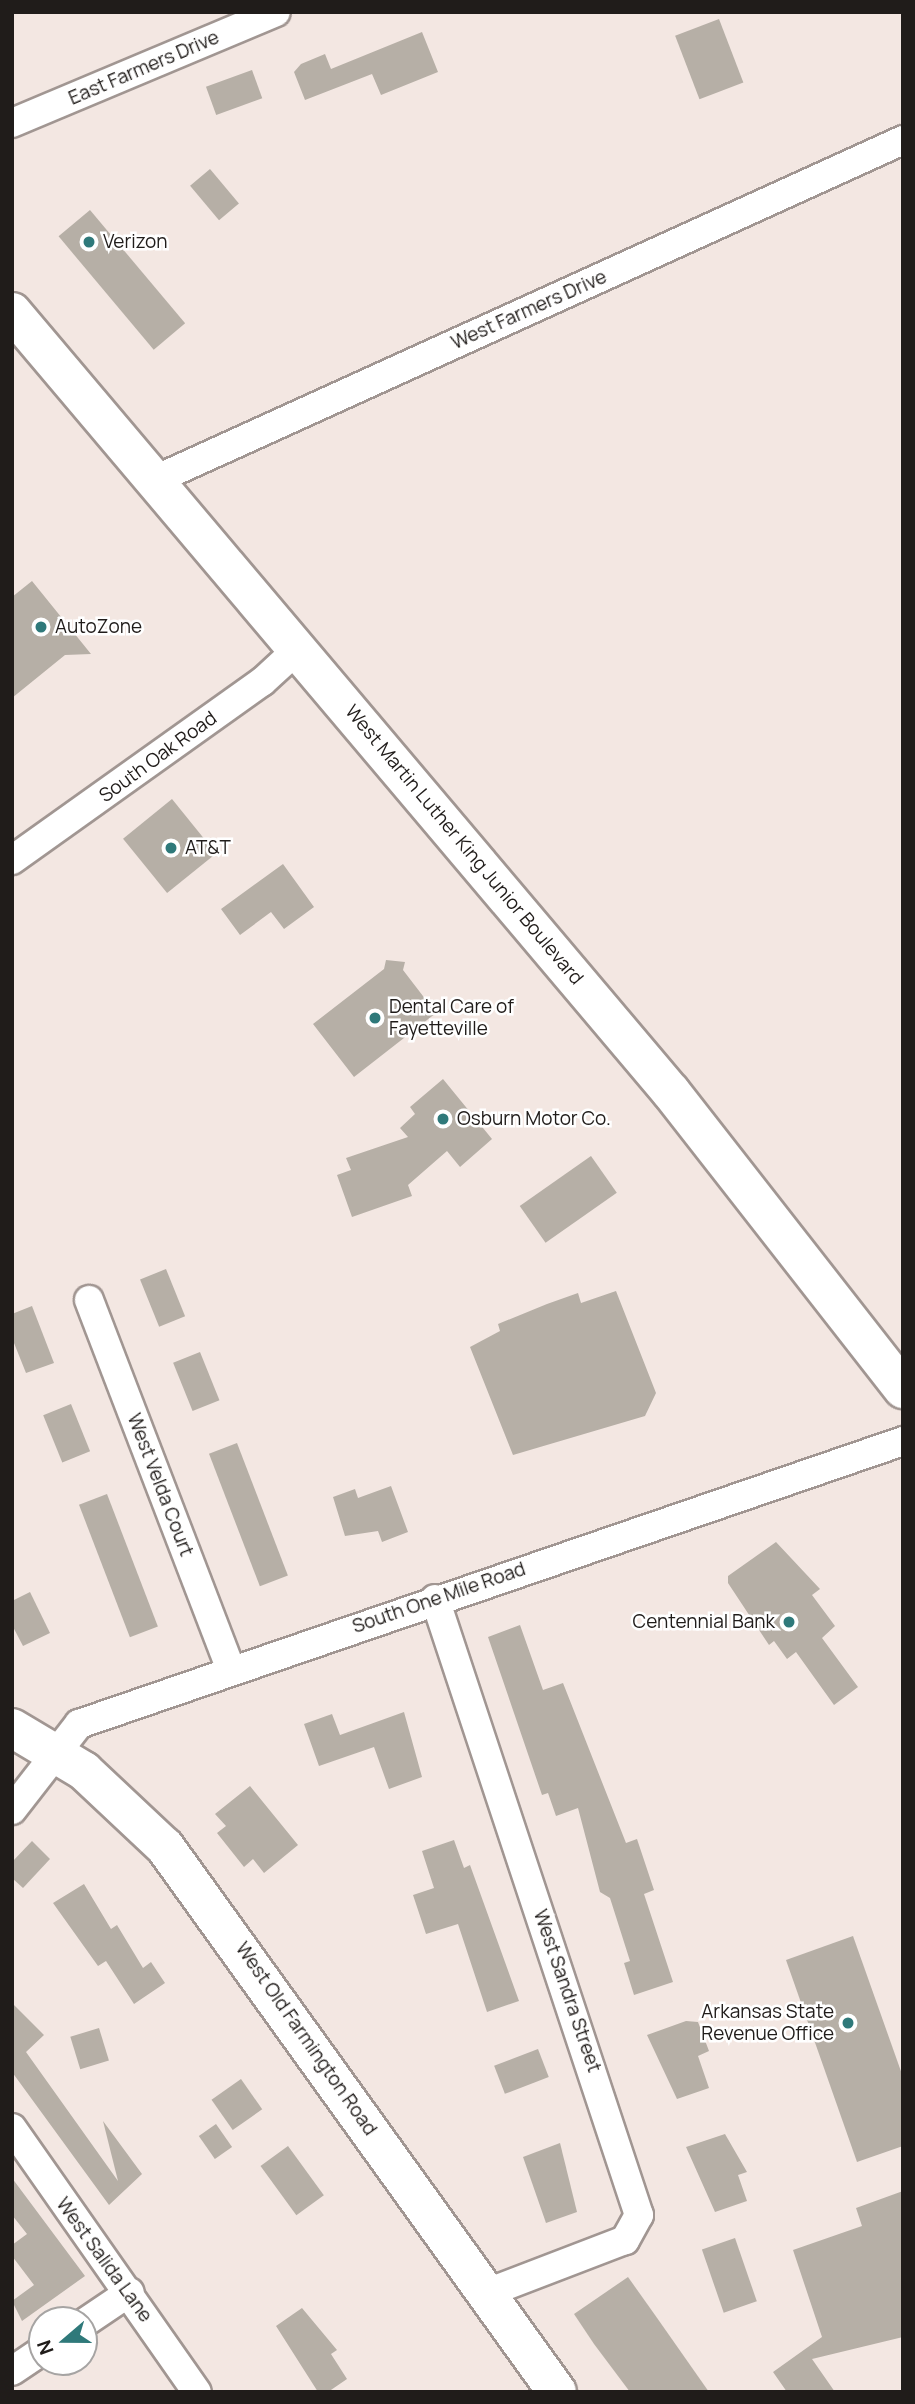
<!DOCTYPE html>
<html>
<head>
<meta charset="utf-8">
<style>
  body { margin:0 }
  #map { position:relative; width:915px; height:2404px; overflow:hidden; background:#f3e7e2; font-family:Manrope,sans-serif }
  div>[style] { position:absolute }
  .building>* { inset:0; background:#b6afa6; transform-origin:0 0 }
  .roads { filter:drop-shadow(2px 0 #a19692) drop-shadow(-2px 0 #a19692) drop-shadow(0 2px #a19692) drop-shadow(0 -2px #a19692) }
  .street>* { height:28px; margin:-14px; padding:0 14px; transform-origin:14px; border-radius:14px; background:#fff }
  .secondary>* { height:38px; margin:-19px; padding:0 19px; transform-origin:19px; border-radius:19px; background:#fff }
  .highway>* { height:38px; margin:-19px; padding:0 19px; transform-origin:19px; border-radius:19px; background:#fff }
  .dots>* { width:19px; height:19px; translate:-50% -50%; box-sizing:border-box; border:4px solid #fff; border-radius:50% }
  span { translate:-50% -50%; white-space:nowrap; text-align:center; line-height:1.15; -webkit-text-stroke:5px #fff; paint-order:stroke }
  .street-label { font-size:19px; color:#201c1a }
  .poi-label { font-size:19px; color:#201c1a }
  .left { translate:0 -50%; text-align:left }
  .right { translate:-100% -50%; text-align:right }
  .frame { position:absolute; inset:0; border:14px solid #201c1a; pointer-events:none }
  .north { position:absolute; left:28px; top:2306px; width:70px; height:70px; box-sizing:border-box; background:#fff; border:2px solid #a6a4a3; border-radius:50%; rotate:250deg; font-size:19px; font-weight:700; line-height:28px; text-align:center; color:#201c1a }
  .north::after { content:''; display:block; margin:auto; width:24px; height:32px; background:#2f797a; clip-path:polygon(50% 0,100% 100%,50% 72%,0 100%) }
</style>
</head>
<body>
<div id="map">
  <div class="building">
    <div style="left:719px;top:19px;width:68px;height:47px;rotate:69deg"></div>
    <div style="clip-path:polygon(422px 32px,438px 72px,381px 95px,372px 74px,305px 100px,294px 72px,301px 64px,325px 54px,331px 69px)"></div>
    <div style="left:252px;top:70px;width:30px;height:49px;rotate:70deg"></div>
    <div style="left:210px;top:169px;width:45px;height:26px;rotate:50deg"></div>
    <div style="left:90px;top:210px;width:148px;height:41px;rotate:50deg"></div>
    <div style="clip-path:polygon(32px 581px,91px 654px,65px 655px,12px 698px,12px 597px)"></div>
    <div style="left:172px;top:799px;width:70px;height:63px;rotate:51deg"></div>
    <div style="clip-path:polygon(283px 864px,314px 907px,284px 929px,271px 912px,240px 935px,221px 909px)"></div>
    <div style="clip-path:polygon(386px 960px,405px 962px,403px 970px,436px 1013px,354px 1077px,313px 1024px,384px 969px)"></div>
    <div style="clip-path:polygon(443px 1079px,492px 1139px,460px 1167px,447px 1151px,408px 1185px,412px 1196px,352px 1217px,337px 1175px,351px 1170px,346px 1158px,408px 1137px,400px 1128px,415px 1114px,410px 1107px)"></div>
    <div style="left:591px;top:1156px;width:45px;height:87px;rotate:55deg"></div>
    <div style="left:166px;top:1269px;width:51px;height:28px;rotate:68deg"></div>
    <div style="clip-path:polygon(616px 1291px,656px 1393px,645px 1416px,513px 1455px,470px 1347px,500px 1331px,498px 1324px,547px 1304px,578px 1293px,581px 1303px)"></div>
    <div style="clip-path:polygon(32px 1306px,54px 1363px,26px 1373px,12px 1338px,12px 1314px)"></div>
    <div style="left:200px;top:1352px;width:52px;height:29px;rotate:68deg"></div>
    <div style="left:71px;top:1404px;width:51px;height:30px;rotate:68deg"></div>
    <div style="left:237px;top:1443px;width:142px;height:30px;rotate:69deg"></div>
    <div style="clip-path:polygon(391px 1486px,408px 1532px,382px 1542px,378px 1531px,345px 1536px,333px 1497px,355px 1489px,358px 1498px)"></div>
    <div style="left:107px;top:1494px;width:142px;height:30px;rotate:69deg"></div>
    <div style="clip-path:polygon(776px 1542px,820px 1589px,812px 1595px,835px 1626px,822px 1638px,858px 1687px,834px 1705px,796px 1652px,787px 1659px,774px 1641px,769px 1645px,728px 1583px,728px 1576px)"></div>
    <div style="clip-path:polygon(30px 1592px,50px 1633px,23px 1646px,12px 1625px,12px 1601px)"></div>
    <div style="clip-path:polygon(520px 1625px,543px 1690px,563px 1683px,626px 1843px,637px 1839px,654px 1890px,644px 1894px,673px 1982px,634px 1995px,624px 1963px,630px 1961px,610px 1898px,600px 1892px,578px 1808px,556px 1816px,548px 1793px,542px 1795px,488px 1637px)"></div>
    <div style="clip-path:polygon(404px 1712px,422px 1777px,389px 1789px,374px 1747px,319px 1766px,304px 1724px,332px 1714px,340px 1735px)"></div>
    <div style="clip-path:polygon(250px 1786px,298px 1845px,264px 1873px,253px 1859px,244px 1867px,217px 1833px,226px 1826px,215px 1814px)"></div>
    <div style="clip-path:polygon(454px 1840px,464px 1868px,470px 1865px,519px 2001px,487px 2012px,458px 1924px,426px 1934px,413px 1895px,434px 1888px,422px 1851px)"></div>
    <div style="clip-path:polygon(32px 1841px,50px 1859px,23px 1888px,12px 1878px,12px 1862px)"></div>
    <div style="clip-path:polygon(84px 1884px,111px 1929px,117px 1925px,143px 1968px,151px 1962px,165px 1983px,134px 2004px,106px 1961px,98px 1966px,53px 1903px)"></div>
    <div style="clip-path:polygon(853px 1936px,903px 2077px,903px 2146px,857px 2162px,786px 1960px)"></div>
    <div style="clip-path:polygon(12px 2003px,44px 2035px,26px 2052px,118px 2181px,103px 2121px,142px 2174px,109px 2205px,12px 2072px)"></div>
    <div style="clip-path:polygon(686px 2021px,698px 2022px,709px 2051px,698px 2056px,709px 2088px,677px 2099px,647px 2035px)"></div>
    <div style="left:99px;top:2028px;width:34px;height:30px;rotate:73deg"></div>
    <div style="left:538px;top:2049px;width:30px;height:47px;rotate:69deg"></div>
    <div style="left:241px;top:2079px;width:37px;height:36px;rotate:55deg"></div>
    <div style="left:216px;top:2124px;width:28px;height:21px;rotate:55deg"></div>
    <div style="clip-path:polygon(725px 2134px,747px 2172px,738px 2175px,747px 2201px,715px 2212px,686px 2147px)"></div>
    <div style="clip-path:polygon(560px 2143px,577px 2212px,546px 2223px,523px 2157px)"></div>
    <div style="left:288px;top:2146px;width:61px;height:34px;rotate:54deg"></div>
    <div style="clip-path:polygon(12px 2178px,85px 2276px,22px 2321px,12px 2301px,34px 2285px,12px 2256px,12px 2245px,27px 2234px,12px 2215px)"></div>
    <div style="clip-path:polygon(903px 2191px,903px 2337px,812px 2359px,835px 2392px,787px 2392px,773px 2372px,822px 2337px,793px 2250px,862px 2226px,856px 2208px)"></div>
    <div style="left:735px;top:2238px;width:67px;height:35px;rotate:71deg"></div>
    <div style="clip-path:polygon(628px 2277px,655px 2315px,709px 2392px,630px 2392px,594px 2344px,574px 2314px)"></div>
    <div style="clip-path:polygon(302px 2308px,337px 2350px,331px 2354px,347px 2379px,328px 2392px,318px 2392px,276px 2326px)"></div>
  </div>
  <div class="roads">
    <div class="street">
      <div style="left:12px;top:123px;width:286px;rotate:-22.8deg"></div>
      <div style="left:155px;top:480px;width:822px;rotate:-24.44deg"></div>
      <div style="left:12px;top:860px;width:307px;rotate:-35.5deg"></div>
      <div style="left:262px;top:682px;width:50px;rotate:-42.6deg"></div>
      <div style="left:89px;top:1300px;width:396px;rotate:69deg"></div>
      <div style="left:435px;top:1599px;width:649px;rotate:71.68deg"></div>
      <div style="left:639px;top:2215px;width:29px;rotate:119deg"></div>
      <div style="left:625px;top:2240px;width:148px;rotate:159deg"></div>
      <div style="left:12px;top:1810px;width:109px;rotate:-52.1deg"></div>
      <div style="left:79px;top:1724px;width:871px;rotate:-18.95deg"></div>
      <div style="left:12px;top:2128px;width:322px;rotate:55deg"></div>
      <div style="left:84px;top:2323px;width:55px;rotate:-34deg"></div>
      <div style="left:12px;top:2371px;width:36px;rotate:-34deg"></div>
    </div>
    <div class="secondary">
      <div style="left:12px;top:1728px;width:84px;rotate:30.8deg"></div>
      <div style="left:84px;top:1771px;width:111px;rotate:43.2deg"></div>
      <div style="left:165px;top:1847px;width:671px;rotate:54.27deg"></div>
    </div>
    <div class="highway">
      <div style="left:12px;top:312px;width:1021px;rotate:49.81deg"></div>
      <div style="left:671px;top:1092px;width:377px;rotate:52deg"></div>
    </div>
  </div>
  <div class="dots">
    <div style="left:89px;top:242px;background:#2f797a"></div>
    <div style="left:41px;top:627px;background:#2f797a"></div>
    <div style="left:171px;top:848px;background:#2f797a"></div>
    <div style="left:375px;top:1018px;background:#2f797a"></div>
    <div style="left:443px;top:1119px;background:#2f797a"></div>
    <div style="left:789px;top:1622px;background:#2f797a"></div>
    <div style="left:848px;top:2023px;background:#2f797a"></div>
  </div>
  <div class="street-label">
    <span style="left:144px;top:68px;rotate:-23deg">East Farmers Drive</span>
    <span style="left:529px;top:310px;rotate:-24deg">West Farmers Drive</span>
    <span style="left:158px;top:757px;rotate:-36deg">South Oak Road</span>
    <span style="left:464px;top:845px;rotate:50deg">West Martin Luther King Junior Boulevard</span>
    <span style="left:160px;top:1485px;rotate:69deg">West Velda Court</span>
    <span style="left:439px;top:1598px;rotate:-19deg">South One Mile Road</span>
    <span style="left:567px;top:1991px;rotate:71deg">West Sandra Street</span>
    <span style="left:306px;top:2039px;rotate:55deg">West Old Farmington Road</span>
    <span style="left:104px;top:2260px;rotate:54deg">West Salida Lane</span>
  </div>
  <div class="poi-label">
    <span class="left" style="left:103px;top:242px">Verizon</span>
    <span class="left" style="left:55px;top:627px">AutoZone</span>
    <span class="left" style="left:185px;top:848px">AT&amp;T</span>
    <span class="left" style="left:389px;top:1018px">Dental Care of<br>Fayetteville</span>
    <span class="left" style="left:457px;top:1119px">Osburn Motor Co.</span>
    <span class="right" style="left:775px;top:1622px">Centennial Bank</span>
    <span class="right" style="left:834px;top:2023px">Arkansas State<br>Revenue Office</span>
  </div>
  <div class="frame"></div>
  <div class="north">N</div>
</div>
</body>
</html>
